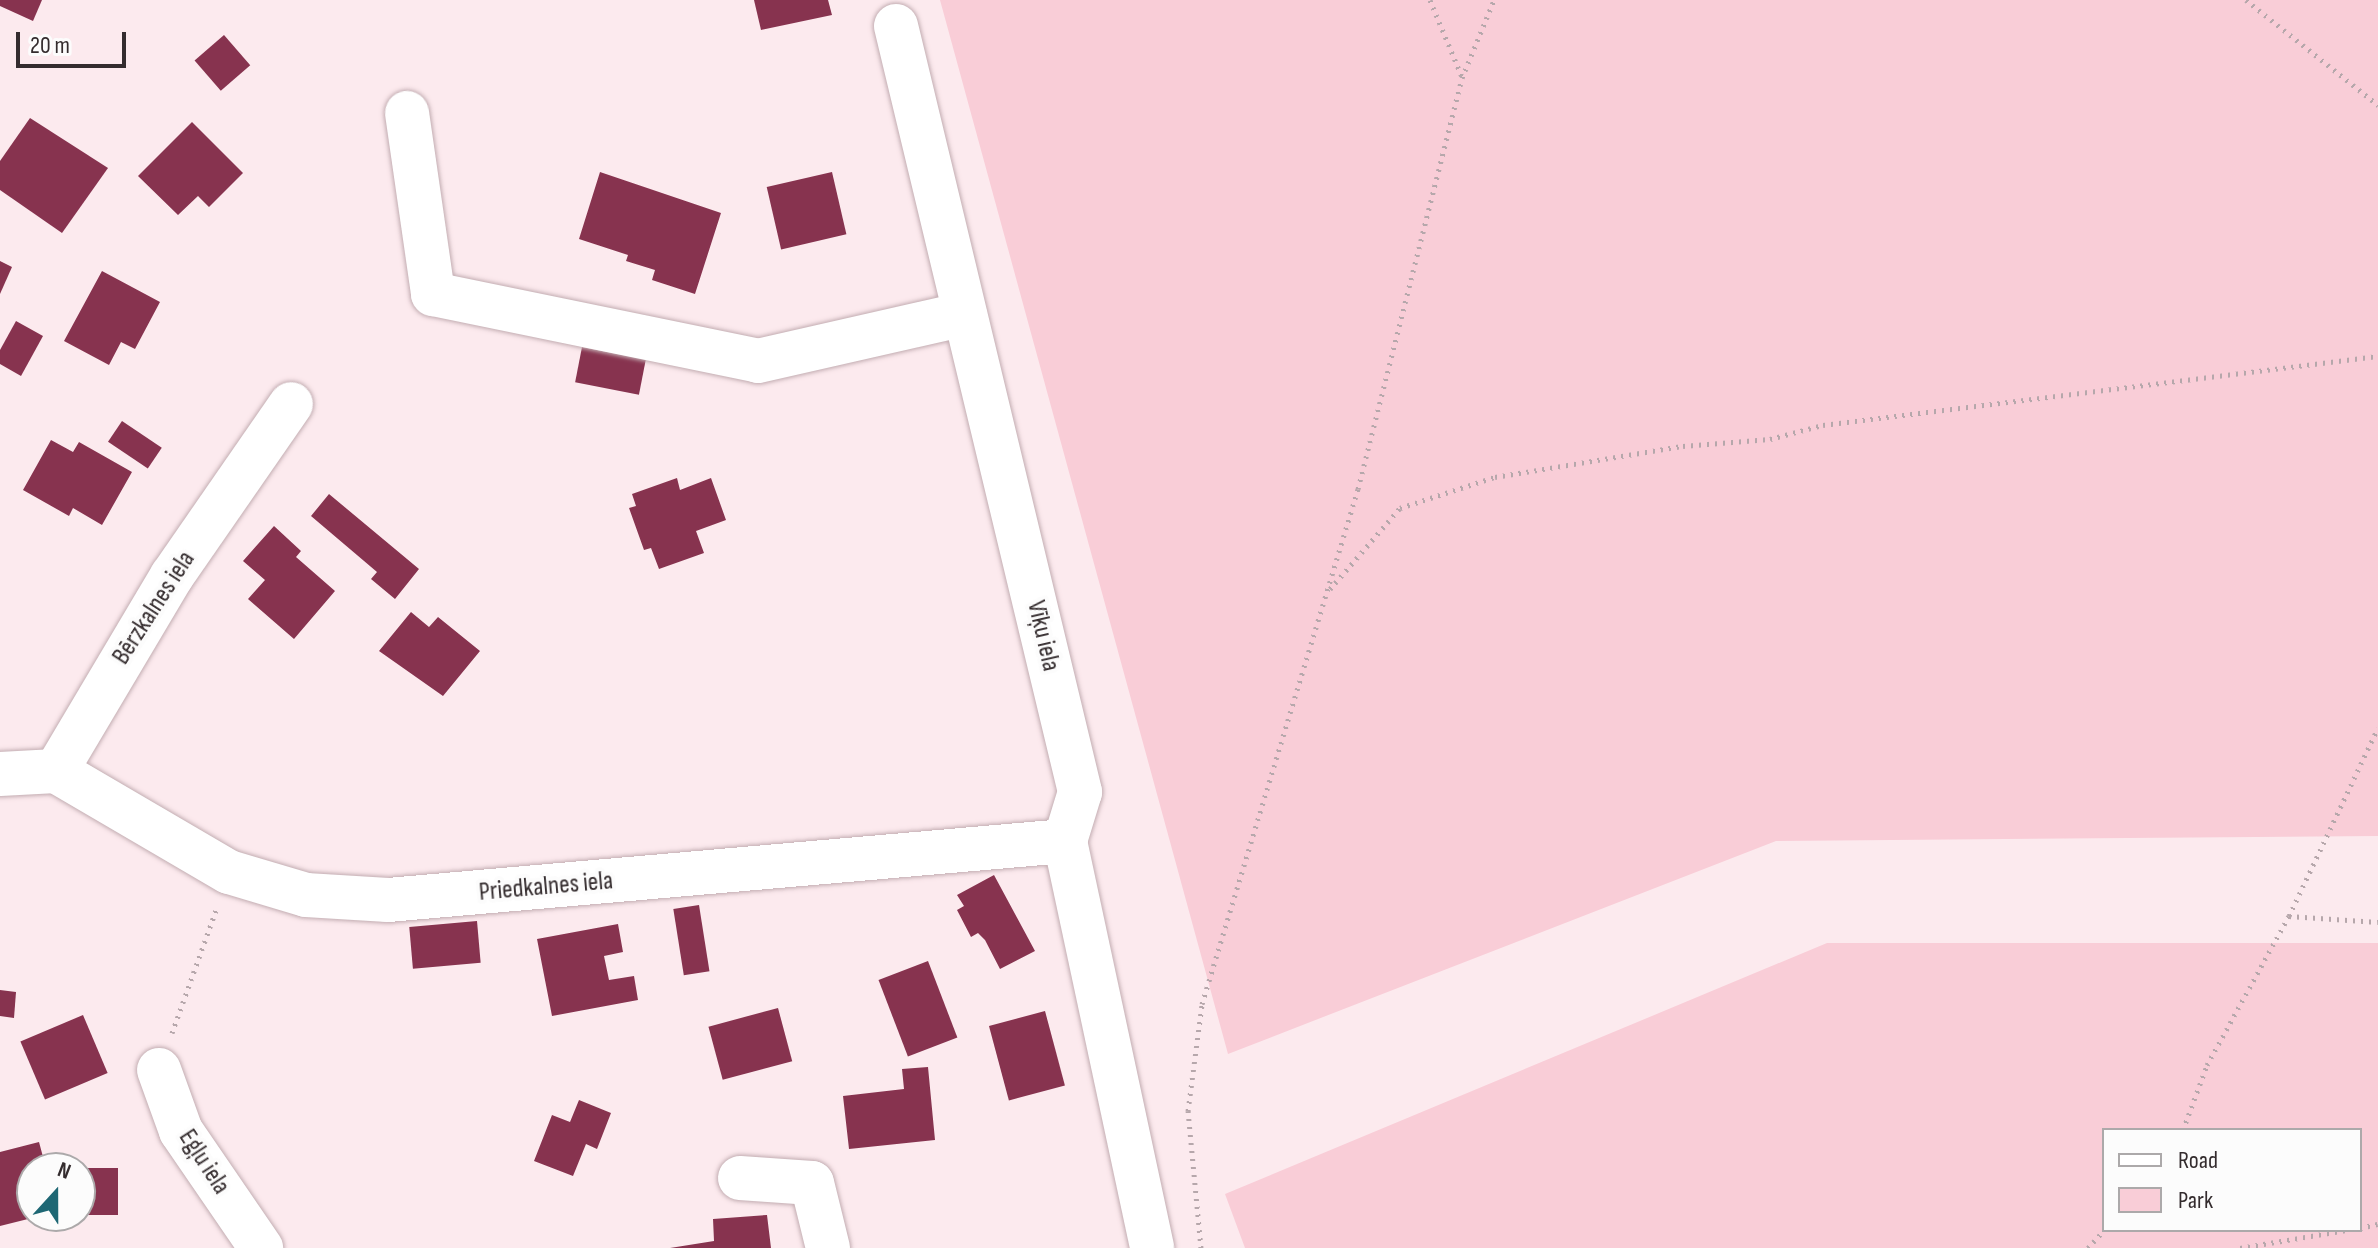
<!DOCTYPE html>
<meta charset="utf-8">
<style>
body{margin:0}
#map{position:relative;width:2378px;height:1248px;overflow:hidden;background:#fceaee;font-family:"Sofia Sans Condensed",sans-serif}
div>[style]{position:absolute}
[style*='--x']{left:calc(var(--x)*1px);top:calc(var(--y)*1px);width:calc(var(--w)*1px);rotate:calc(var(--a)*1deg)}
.green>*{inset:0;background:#f9cdd7}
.building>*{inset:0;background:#87334f;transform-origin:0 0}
.path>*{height:5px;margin-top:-2.5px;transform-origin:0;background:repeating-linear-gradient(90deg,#b6a7ab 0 2px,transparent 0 8px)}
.roads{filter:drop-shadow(0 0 2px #c3adb2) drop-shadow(0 0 2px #c3adb2)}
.minor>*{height:44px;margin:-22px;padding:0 22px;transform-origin:22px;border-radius:22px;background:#fff}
span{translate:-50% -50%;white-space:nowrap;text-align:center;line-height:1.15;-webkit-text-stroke:8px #fcfcfc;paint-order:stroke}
.street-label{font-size:26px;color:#342c2e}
.legend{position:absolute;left:2102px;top:1128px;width:260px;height:104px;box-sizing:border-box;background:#fcfcfc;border:2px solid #aca9aa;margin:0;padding:10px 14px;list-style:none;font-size:24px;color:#342c2e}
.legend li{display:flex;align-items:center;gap:16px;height:40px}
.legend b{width:40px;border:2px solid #aca9aa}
.north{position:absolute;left:16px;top:1152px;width:80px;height:80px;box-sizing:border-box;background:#fcfcfc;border:2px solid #aca9aa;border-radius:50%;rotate:21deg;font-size:22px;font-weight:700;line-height:32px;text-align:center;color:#342c2e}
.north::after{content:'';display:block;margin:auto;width:28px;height:36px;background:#1e6774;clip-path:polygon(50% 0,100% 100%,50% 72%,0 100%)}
.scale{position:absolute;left:16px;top:32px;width:110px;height:36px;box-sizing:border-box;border:4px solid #342c2e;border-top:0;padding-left:10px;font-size:24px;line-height:28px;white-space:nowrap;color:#342c2e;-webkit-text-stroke:6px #fcfcfc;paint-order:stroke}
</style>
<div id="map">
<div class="green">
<i style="clip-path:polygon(940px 0,2378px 0,2378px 836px,1776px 841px,1228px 1054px)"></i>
<i style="clip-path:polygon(evenodd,1827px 943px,2378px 943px,2378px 1248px,1245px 1248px,1225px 1194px,1827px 943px,2104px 1130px,2360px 1130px,2360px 1230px,2104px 1230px,2104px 1130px)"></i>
</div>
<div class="building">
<i style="clip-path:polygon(0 0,42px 0,33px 21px,0 6px)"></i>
<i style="clip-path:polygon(754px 0,828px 0,832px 15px,761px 30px)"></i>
<i style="left:224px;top:35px;width:40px;height:39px;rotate:49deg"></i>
<i style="clip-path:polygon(30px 118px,108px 168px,62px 233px,0 190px,0 161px)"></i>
<i style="clip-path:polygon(192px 122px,243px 173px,209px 207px,198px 196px,178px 215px,138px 176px)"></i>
<i style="clip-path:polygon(600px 172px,721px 213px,695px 294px,652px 280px,655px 270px,626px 261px,628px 255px,579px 239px)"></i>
<i style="left:832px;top:172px;width:64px;height:67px;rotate:77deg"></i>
<i style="clip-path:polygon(0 261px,12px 267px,0 294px)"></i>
<i style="clip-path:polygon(102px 271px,160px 302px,135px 349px,121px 342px,109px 365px,64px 341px)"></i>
<i style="clip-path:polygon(16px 321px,43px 336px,21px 376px,0 364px,0 350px)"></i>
<i style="left:582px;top:347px;width:65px;height:36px;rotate:11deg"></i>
<i style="left:122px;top:421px;width:48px;height:25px;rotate:34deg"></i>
<i style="clip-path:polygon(51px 440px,73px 452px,79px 442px,132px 472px,102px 525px,73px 508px,69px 516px,23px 490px)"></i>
<i style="clip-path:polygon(677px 478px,680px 490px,711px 478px,726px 520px,696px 531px,704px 553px,659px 569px,651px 548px,644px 550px,629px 508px,636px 506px,632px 494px)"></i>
<i style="clip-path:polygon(329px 494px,419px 569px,395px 599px,371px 579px,377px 572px,311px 516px)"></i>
<i style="clip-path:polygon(274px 526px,301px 551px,296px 557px,335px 591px,294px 639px,248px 599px,265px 580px,243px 561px)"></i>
<i style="clip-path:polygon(411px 612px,429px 627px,438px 617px,480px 651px,443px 696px,379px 651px)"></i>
<i style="clip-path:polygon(994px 875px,1035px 951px,1000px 969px,985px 940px,978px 933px,971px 937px,957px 910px,964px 906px,957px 895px)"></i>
<i style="left:699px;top:905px;width:67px;height:26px;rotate:81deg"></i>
<i style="left:477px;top:921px;width:42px;height:68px;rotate:85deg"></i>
<i style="clip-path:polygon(618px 924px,623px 952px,604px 956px,609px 980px,634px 976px,638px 1000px,552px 1016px,537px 939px)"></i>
<i style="left:928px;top:961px;width:82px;height:53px;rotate:69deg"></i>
<i style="clip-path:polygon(0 990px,16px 992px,14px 1018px,0 1016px)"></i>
<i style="left:778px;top:1008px;width:55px;height:72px;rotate:75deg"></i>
<i style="left:1045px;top:1011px;width:77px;height:58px;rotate:75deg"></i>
<i style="left:83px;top:1015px;width:63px;height:68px;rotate:67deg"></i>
<i style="clip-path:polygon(928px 1067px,935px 1140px,849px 1149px,843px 1096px,904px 1089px,902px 1069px)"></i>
<i style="clip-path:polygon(579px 1100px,611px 1113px,597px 1149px,586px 1144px,573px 1176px,534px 1161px,552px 1115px,570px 1122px)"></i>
<i style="clip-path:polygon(39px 1142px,46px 1168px,32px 1168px,32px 1218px,0 1226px,0 1152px)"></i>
<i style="left:83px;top:1168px;width:35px;height:47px"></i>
<i style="clip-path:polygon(767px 1215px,771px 1248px,670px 1248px,714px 1241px,713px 1219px)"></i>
</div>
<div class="path">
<i style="--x:1430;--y:0;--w:83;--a:67.4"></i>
<i style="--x:2246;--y:0;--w:169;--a:38.5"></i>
<i style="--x:1330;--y:589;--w:107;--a:-49.2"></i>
<i style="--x:1400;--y:508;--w:100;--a:-18.1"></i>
<i style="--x:1495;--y:477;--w:191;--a:-9.4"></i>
<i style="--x:1683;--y:446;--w:87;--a:-4.6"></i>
<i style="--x:1770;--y:439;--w:55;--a:-14.8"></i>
<i style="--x:1823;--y:425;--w:559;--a:-7.09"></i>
<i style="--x:2289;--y:916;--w:89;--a:3.9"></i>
<i style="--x:172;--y:1033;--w:134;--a:-70.3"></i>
<i style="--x:2183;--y:1130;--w:69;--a:-69.7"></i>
<i style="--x:2207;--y:1065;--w:170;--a:-61.2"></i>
<i style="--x:2289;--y:916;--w:208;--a:-64.7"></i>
<i style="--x:2360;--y:1228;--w:18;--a:-13"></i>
<i style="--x:1201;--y:1248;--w:138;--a:-95.4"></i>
<i style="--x:1188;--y:1111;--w:108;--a:-82.5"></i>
<i style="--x:1202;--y:1004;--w:538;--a:-73.15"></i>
<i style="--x:1358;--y:489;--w:424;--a:-75.8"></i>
<i style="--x:1462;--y:78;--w:84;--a:-67.7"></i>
<i style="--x:2088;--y:1248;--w:24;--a:-48"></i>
<i style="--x:2240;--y:1248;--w:108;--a:-9.6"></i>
</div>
<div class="roads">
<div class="minor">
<i style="--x:896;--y:26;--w:788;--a:76.49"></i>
<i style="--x:1080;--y:792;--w:51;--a:107"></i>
<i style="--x:1065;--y:841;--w:416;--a:77.9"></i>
<i style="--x:407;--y:113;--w:183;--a:81.8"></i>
<i style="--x:433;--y:294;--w:332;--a:11.6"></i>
<i style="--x:758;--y:361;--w:212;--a:-12.8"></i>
<i style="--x:56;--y:771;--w:200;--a:30.3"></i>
<i style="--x:229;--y:872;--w:80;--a:16.6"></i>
<i style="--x:306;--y:895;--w:82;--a:3.5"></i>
<i style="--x:388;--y:900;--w:680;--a:-4.98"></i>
<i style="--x:0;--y:774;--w:56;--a:-3.1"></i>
<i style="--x:56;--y:771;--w:227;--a:-59.3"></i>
<i style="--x:172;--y:576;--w:209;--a:-55.3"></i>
<i style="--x:159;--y:1070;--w:65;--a:70.2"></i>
<i style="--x:181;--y:1131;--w:142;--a:55.6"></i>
<i style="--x:740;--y:1178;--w:72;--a:4"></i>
<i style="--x:812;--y:1183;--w:67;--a:76.2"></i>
</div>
</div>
<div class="street-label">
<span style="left:154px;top:608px;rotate:-57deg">Bērzkalnes iela</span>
<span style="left:1043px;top:636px;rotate:77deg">Vīķu iela</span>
<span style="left:546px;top:887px;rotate:-5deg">Priedkalnes iela</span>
<span style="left:204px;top:1162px;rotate:57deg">Egļu iela</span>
</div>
<ul class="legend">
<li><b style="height:10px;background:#fff"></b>Road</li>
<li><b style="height:22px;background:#f9cdd7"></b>Park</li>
</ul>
<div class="north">N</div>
<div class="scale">20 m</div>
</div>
